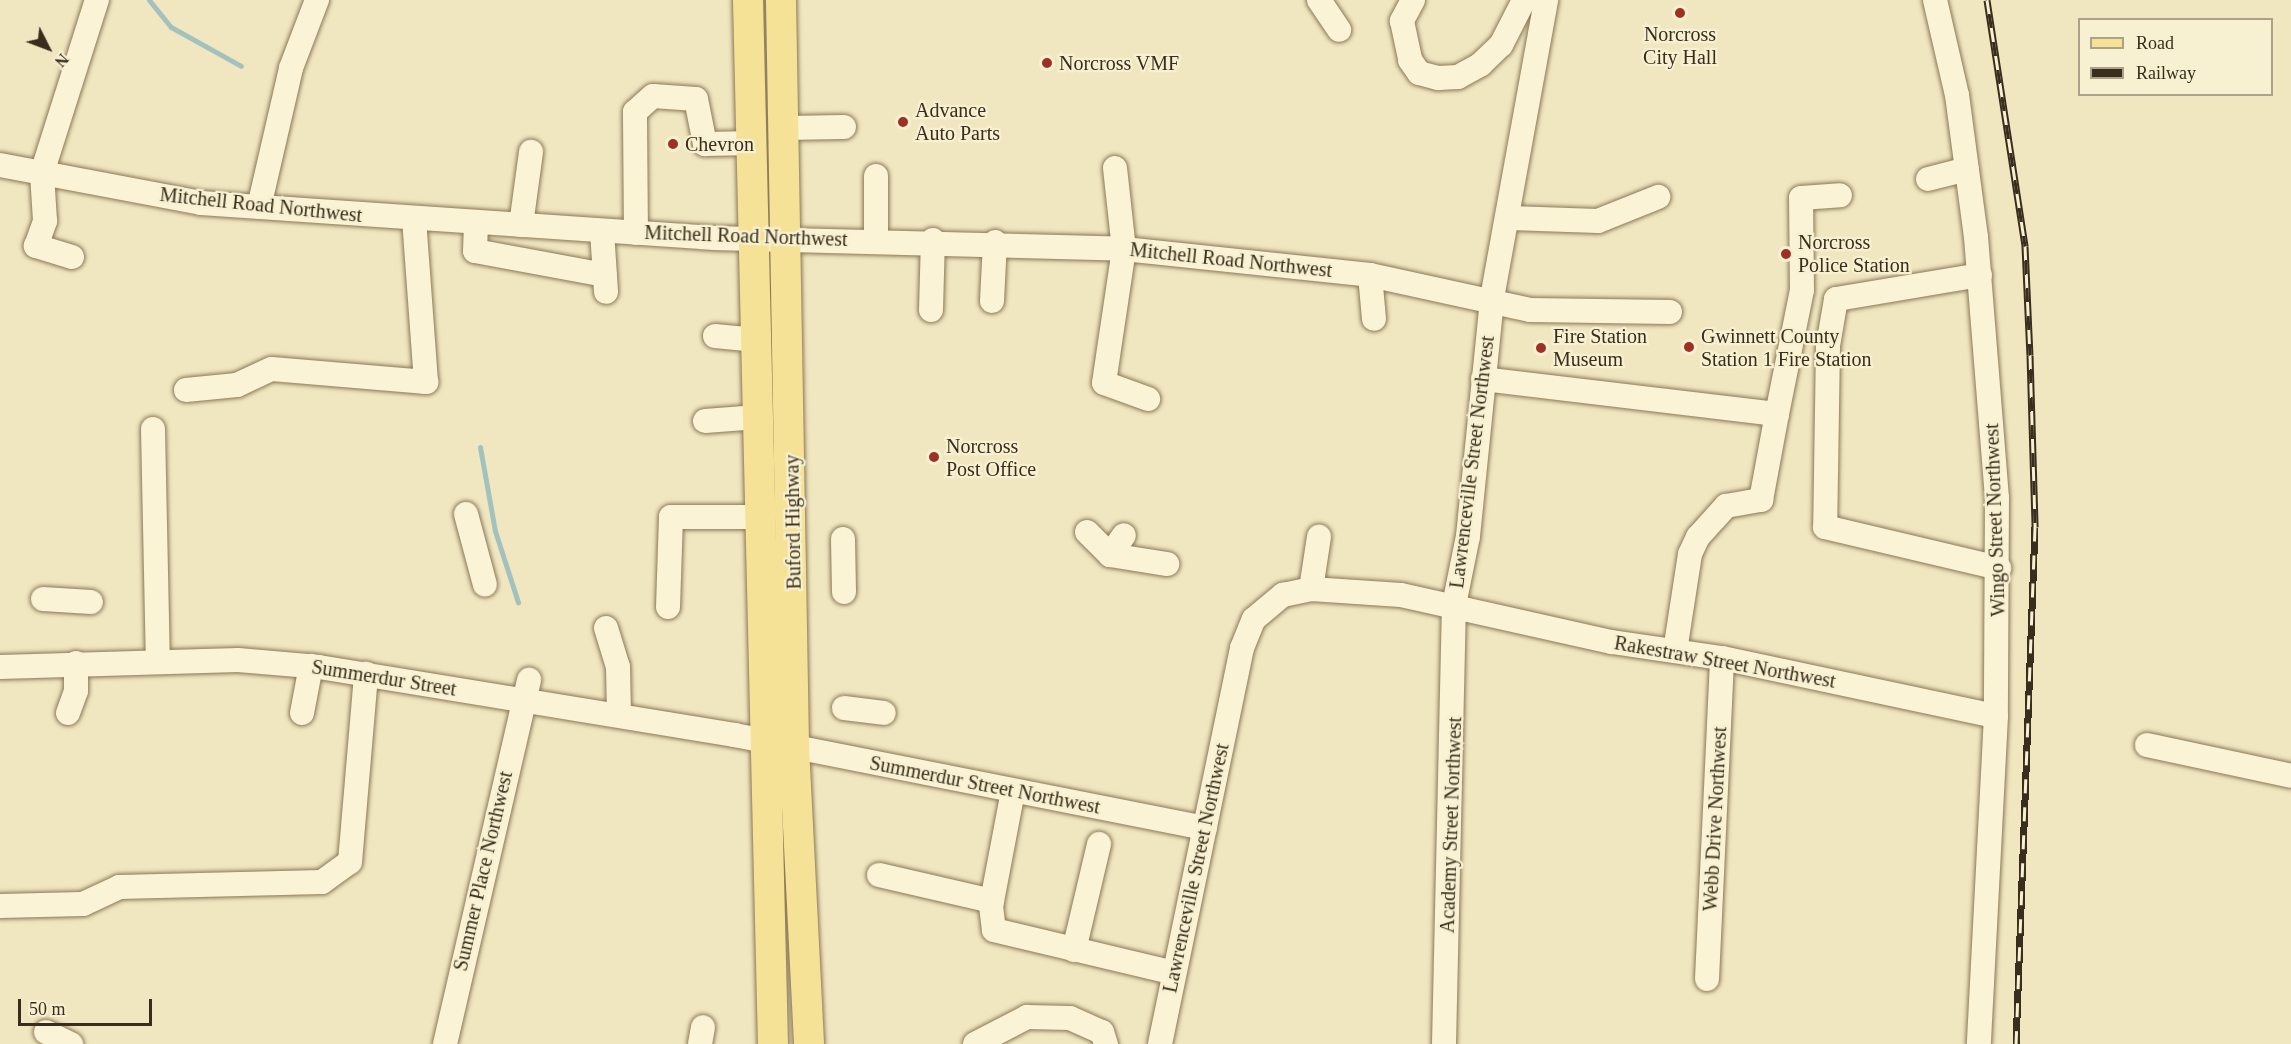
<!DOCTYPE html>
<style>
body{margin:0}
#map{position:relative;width:2291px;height:1044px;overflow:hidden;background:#f0e7c1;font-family:"Times New Roman",serif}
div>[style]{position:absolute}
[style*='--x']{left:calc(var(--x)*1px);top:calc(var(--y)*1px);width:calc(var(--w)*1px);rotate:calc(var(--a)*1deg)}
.stream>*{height:5px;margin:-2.5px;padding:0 2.5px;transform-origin:2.5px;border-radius:2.5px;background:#a4c2bd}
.roads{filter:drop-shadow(0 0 2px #8b7857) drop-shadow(0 0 2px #8b7857)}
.minor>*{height:24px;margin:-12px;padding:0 12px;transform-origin:12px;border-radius:12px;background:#faf3d5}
.major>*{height:30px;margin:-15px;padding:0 15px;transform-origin:15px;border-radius:15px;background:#f6e296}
.rail>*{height:7px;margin-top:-3.5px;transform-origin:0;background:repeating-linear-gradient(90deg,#f7f0d1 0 14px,#392e1d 0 28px);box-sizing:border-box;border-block:2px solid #392e1d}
.dots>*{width:16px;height:16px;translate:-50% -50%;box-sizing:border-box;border:3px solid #f7f0d1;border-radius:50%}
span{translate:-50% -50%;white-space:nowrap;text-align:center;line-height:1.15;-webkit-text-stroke:4.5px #f7f0d1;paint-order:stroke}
.poi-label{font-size:20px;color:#392e1d}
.left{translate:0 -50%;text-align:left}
.street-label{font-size:20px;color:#392e1d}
.legend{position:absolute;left:2078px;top:18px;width:195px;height:78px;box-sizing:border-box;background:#f7f0d1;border:2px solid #aba289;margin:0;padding:8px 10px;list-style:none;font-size:18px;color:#392e1d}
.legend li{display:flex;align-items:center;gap:12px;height:30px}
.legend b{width:30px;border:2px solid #aba289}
.north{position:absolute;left:18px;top:18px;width:60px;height:60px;-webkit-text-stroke:4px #f7f0d1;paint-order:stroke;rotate:132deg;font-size:16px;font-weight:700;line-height:24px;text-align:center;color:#392e1d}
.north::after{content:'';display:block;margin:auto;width:21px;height:27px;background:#392e1d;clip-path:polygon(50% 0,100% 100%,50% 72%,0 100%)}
.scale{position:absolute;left:18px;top:999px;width:134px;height:27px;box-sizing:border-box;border:3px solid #392e1d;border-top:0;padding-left:8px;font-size:18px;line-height:21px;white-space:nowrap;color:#392e1d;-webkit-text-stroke:4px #f7f0d1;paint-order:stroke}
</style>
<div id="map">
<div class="stream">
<i style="--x:149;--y:0;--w:35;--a:51"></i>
<i style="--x:171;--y:27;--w:80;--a:29.1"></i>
<i style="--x:480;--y:447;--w:85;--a:79.9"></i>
<i style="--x:495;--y:531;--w:75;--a:72.1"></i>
</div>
<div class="roads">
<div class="minor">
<i style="--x:1319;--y:0;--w:36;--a:56"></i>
<i style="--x:1413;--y:0;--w:24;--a:118"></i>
<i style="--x:1402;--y:21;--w:40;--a:78"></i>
<i style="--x:1410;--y:60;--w:16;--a:55"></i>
<i style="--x:1419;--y:73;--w:20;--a:15"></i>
<i style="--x:1438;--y:78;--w:20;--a:-3"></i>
<i style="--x:1458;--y:77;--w:26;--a:-29"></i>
<i style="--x:1481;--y:64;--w:28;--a:-44"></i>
<i style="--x:1501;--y:45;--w:51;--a:-62.9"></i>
<i style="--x:1935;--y:0;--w:98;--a:77"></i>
<i style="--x:1957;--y:95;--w:143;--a:82.4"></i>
<i style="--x:1976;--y:237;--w:262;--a:85.4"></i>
<i style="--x:1997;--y:498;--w:218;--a:90.3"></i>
<i style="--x:1996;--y:716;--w:328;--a:93"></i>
<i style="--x:785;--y:128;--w:59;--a:-1"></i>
<i style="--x:0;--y:165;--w:205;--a:10.7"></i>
<i style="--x:201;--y:203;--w:515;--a:3.9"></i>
<i style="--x:715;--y:238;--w:409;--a:1.5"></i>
<i style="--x:1124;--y:249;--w:247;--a:6"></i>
<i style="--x:1370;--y:275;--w:164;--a:12.3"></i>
<i style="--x:1530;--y:310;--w:140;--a:0.8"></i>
<i style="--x:1115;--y:168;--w:81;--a:83.7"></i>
<i style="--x:1124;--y:249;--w:135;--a:98.5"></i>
<i style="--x:1104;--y:383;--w:47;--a:20"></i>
<i style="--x:1928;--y:179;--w:40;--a:-14.4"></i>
<i style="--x:259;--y:207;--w:143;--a:-77"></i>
<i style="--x:291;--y:68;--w:73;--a:-69.1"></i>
<i style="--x:1510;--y:218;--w:88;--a:2"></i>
<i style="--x:1598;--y:221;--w:65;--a:-21.8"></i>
<i style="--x:476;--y:223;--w:28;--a:92"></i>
<i style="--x:475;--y:251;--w:132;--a:10.5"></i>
<i style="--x:521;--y:225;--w:74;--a:-82.2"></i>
<i style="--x:602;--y:231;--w:61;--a:86.2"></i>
<i style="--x:636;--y:233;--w:121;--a:-90.5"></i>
<i style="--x:635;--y:112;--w:24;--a:-42"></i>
<i style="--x:653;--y:96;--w:43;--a:4"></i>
<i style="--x:696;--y:99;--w:46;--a:78.7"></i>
<i style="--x:705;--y:144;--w:48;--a:-1.2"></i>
<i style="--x:876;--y:240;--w:64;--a:-90"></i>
<i style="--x:72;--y:257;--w:38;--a:-163"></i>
<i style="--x:36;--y:246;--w:27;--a:-70"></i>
<i style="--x:45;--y:221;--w:48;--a:-93.6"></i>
<i style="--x:42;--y:173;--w:182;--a:-72.4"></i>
<i style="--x:1370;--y:275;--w:44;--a:84.8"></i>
<i style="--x:1980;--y:275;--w:146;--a:170.5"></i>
<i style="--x:1836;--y:299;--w:48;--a:99.7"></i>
<i style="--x:1828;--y:346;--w:181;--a:90.9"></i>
<i style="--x:1825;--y:527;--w:179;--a:13.3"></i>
<i style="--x:992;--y:301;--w:59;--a:-87.1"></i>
<i style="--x:931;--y:310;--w:70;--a:-88.4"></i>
<i style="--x:715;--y:336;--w:42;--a:5.4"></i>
<i style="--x:1483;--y:379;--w:296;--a:6.8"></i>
<i style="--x:1777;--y:414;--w:126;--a:-78.6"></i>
<i style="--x:1802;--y:290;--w:92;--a:-90.6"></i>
<i style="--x:1801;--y:198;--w:39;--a:-4"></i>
<i style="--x:186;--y:390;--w:51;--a:-5.6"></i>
<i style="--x:237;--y:385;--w:38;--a:-25"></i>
<i style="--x:272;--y:369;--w:155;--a:4.8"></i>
<i style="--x:426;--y:382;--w:163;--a:-94.2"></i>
<i style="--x:705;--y:421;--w:53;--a:-4.3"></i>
<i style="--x:153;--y:429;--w:232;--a:88.8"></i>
<i style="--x:466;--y:514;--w:73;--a:75"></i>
<i style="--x:1087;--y:532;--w:33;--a:45"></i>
<i style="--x:1110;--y:555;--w:58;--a:9"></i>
<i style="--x:843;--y:539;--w:53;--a:88.9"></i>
<i style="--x:1110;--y:555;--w:24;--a:-55"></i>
<i style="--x:1311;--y:589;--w:53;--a:-81.3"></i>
<i style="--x:43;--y:599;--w:48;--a:3.6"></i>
<i style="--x:668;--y:607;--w:90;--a:-88.1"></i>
<i style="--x:671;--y:517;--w:90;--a:0"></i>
<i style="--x:606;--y:628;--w:41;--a:72.9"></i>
<i style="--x:618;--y:667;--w:48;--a:88.8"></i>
<i style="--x:1675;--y:651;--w:98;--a:-81.2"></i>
<i style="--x:1690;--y:554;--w:19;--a:-65"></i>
<i style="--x:1698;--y:537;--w:42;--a:-47.9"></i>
<i style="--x:1726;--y:506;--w:36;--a:-10"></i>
<i style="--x:1761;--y:500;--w:87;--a:-79.5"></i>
<i style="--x:0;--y:667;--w:238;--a:-1.7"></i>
<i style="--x:238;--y:660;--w:81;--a:4.9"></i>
<i style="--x:319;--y:667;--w:422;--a:9.3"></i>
<i style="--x:735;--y:735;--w:479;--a:11.2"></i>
<i style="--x:844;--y:708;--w:40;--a:7.1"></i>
<i style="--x:68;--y:713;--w:23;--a:-70"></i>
<i style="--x:76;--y:691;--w:28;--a:-90"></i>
<i style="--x:302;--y:713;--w:48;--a:-79.2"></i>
<i style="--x:2147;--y:745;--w:147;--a:12.1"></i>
<i style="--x:1013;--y:791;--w:117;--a:100.8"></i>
<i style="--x:991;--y:906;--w:24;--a:83"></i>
<i style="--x:994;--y:930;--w:185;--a:13.4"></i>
<i style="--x:879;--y:875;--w:116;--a:13"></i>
<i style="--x:0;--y:906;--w:83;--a:-1.4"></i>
<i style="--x:83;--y:904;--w:40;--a:-25"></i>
<i style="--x:119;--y:887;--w:203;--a:-1.4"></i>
<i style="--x:322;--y:882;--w:34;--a:-36"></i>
<i style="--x:350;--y:862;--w:189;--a:-85.1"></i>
<i style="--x:1074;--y:950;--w:109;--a:-76.7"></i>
<i style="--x:1707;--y:979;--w:321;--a:-87.3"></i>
<i style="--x:46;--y:1032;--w:28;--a:26"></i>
<i style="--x:445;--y:1044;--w:374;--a:-77"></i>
<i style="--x:700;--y:1044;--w:17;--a:-80"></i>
<i style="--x:975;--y:1044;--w:59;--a:-27.4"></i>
<i style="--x:1027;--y:1017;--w:43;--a:1.3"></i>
<i style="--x:1070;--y:1018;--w:35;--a:24"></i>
<i style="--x:1102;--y:1032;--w:13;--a:72"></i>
<i style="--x:1160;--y:1044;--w:404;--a:-78.3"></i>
<i style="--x:1242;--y:648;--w:31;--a:-68"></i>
<i style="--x:1254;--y:619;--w:38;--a:-40"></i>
<i style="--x:1283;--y:595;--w:29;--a:-12"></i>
<i style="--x:1311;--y:589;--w:90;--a:3.8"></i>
<i style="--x:1401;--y:595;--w:216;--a:12.6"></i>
<i style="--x:1612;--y:642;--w:111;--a:8.3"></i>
<i style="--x:1722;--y:658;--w:280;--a:12"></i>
<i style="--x:1444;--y:1044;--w:439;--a:-88.7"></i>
<i style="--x:1454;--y:605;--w:70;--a:-78.5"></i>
<i style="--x:1468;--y:536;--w:239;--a:-84.2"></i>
<i style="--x:1492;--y:298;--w:303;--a:-79.7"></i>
</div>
<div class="major">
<i style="--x:748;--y:0;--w:1044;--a:88.63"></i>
<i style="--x:781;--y:0;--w:747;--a:89"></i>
<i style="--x:794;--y:747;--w:297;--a:87.1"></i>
</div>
</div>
<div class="rail">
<i style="--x:1987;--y:0;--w:249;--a:81.2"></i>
<i style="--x:2025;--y:246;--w:109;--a:87.4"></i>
<i style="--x:2030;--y:355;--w:172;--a:88.3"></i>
<i style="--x:2035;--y:527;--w:517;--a:92.1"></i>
</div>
<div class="dots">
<i style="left:1680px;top:13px;background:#9d3124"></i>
<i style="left:1047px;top:63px;background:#9d3124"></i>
<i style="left:903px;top:122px;background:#9d3124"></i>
<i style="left:673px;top:144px;background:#9d3124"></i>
<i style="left:1786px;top:254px;background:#9d3124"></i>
<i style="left:1689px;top:347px;background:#9d3124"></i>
<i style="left:1541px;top:348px;background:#9d3124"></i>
<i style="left:934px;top:457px;background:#9d3124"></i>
</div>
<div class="poi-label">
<span style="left:1680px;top:46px">Norcross<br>City Hall</span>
<span class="left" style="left:1059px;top:63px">Norcross VMF</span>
<span class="left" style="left:915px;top:122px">Advance<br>Auto Parts</span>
<span class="left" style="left:685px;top:144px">Chevron</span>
<span class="left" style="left:1798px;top:254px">Norcross<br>Police Station</span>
<span class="left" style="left:1553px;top:348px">Fire Station<br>Museum</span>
<span class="left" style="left:1701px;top:348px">Gwinnett County<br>Station 1 Fire Station</span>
<span class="left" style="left:946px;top:458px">Norcross<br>Post Office</span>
</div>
<div class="street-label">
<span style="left:261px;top:205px;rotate:6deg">Mitchell Road Northwest</span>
<span style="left:746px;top:236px;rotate:2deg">Mitchell Road Northwest</span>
<span style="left:1231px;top:260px;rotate:6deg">Mitchell Road Northwest</span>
<span style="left:1472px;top:462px;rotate:-83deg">Lawrenceville Street Northwest</span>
<span style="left:1995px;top:520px;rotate:-92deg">Wingo Street Northwest</span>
<span style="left:793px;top:522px;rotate:-91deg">Buford Highway</span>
<span style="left:1725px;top:662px;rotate:10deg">Rakestraw Street Northwest</span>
<span style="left:384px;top:678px;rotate:9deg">Summerdur Street</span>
<span style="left:985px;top:785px;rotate:11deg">Summerdur Street Northwest</span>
<span style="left:1715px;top:819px;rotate:-87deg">Webb Drive Northwest</span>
<span style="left:1451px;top:825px;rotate:-88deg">Academy Street Northwest</span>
<span style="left:1196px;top:868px;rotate:-78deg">Lawrenceville Street Northwest</span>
<span style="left:483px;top:871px;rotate:-77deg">Summer Place Northwest</span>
</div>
<ul class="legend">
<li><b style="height:8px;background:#f6e296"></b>Road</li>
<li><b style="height:8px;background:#392e1d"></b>Railway</li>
</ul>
<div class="north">N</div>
<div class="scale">50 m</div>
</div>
